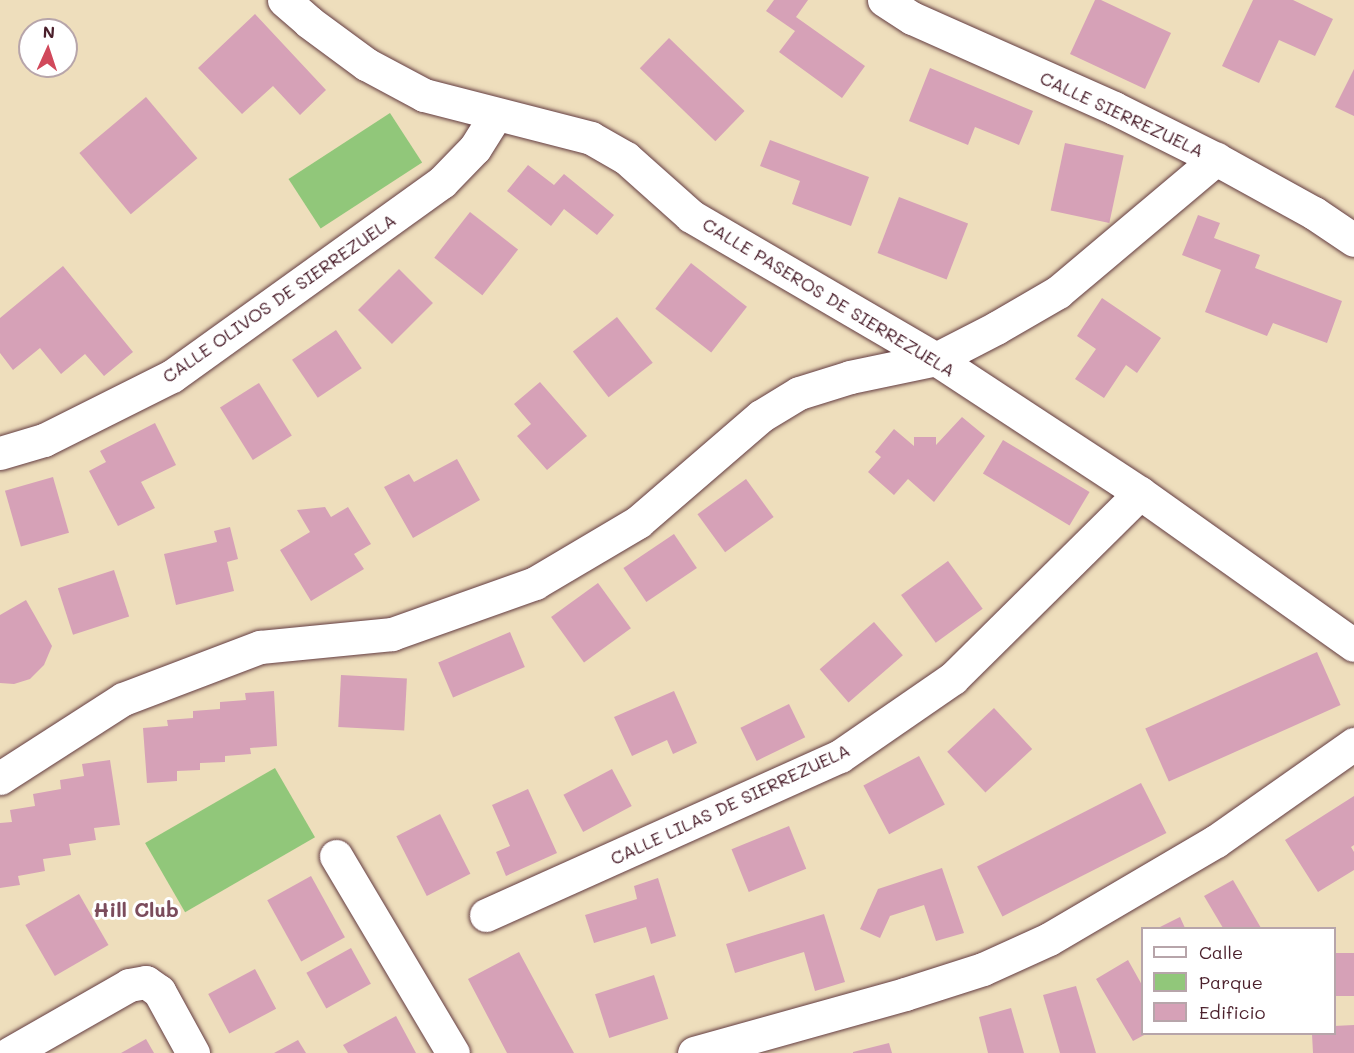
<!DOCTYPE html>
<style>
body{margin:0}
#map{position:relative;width:1354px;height:1053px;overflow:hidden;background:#eedebc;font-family:Mali,sans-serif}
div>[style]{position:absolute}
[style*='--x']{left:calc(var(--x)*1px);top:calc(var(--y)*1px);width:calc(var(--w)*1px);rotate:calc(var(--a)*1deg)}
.green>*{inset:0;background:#91c77a;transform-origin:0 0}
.building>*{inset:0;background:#d6a1b7;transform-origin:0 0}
.roads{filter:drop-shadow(0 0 2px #633c41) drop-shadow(0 0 2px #633c41)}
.minor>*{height:33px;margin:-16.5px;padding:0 16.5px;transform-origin:16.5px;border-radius:16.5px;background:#fff}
span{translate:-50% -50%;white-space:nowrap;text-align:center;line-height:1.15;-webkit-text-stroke:6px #fff;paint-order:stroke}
.street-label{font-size:18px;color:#4a1f2b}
.neighbourhood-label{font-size:20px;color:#7b4c5c;font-weight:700}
.legend{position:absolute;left:1141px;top:927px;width:195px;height:108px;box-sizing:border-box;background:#fff;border:2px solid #b7a5aa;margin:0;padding:8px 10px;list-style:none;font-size:18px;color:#4a1f2b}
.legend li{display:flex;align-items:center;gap:12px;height:30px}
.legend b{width:30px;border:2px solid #b7a5aa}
.north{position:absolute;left:18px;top:18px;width:60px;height:60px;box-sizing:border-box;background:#fff;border:2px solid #b7a5aa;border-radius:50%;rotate:3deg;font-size:16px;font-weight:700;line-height:24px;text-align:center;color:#4a1f2b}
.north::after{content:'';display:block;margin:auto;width:21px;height:27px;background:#d1495b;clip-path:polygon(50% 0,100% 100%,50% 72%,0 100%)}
</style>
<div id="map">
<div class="green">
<i style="left:390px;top:113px;width:59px;height:121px;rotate:57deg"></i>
<i style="left:275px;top:768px;width:80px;height:150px;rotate:60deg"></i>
</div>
<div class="building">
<i style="clip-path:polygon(774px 0,808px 0,796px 17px,865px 66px,842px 98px,779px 52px,795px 31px,766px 11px)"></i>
<i style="clip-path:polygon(1095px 0,1101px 0,1171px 33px,1145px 89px,1070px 54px)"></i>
<i style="clip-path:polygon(1253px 0,1293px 0,1333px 19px,1315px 56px,1279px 40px,1259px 83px,1222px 66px)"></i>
<i style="clip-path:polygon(255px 14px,326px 90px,300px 115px,273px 86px,242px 114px,198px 68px)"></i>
<i style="left:669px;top:38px;width:105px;height:42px;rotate:44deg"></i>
<i style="clip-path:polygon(930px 68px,1033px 111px,1019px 145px,975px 127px,968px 145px,909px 121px)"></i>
<i style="clip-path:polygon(1354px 69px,1354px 116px,1335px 107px)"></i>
<i style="left:146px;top:97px;width:80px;height:87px;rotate:50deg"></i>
<i style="clip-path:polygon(770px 140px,869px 177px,851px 226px,792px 204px,800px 181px,760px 166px)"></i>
<i style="left:1065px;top:143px;width:60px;height:69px;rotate:12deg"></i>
<i style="clip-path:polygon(528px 165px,554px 185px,564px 174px,614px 215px,597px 235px,564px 209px,551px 226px,507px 191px)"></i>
<i style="left:899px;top:197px;width:74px;height:60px;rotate:21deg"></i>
<i style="left:470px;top:212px;width:61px;height:58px;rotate:38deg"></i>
<i style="clip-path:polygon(1198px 215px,1220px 223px,1214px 238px,1260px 255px,1255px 268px,1342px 301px,1327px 343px,1273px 323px,1267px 336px,1205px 312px,1221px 270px,1182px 255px)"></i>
<i style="left:691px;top:263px;width:71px;height:58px;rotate:38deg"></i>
<i style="clip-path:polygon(63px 266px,133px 352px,104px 376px,85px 354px,61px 374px,40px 348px,13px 370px,0 353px,0 318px)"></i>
<i style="left:399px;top:269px;width:48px;height:58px;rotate:45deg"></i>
<i style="clip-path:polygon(1102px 298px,1161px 338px,1137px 373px,1126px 365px,1104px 398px,1075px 379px,1096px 349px,1077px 336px)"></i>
<i style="left:617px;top:317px;width:58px;height:56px;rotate:52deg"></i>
<i style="left:336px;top:330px;width:46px;height:53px;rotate:56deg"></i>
<i style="clip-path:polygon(540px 382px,587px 436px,547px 470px,517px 436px,531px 424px,514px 404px)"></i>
<i style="left:259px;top:383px;width:62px;height:46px;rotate:58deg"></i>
<i style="clip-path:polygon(962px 417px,985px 436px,934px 502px,908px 479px,894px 495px,868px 472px,881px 457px,875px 452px,894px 429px,914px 446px,914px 437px,936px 437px,936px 445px)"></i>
<i style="clip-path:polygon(155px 423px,176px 465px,141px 482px,155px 508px,118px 526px,89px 471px,106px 462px,100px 451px)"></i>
<i style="left:1003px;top:440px;width:101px;height:39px;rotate:31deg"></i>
<i style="clip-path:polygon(457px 459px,480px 500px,413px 538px,384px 487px,409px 474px,414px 482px)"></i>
<i style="left:53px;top:477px;width:58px;height:50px;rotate:74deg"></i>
<i style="left:746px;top:479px;width:47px;height:60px;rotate:54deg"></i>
<i style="clip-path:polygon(325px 507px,331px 517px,348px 507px,371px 544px,354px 554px,364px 569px,311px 601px,280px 550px,310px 532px,297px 510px)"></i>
<i style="clip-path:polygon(230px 527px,238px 559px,227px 562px,234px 591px,176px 605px,164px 554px,217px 542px,214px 531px)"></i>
<i style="left:674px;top:534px;width:41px;height:61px;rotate:56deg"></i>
<i style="left:948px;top:561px;width:59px;height:58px;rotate:54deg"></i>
<i style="left:114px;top:570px;width:49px;height:59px;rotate:72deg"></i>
<i style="left:598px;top:583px;width:56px;height:58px;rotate:54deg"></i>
<i style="clip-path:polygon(26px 600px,52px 646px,44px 665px,30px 679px,14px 684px,0 683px,0 615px)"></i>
<i style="left:874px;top:622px;width:44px;height:72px;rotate:49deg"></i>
<i style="left:510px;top:632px;width:38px;height:78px;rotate:67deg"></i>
<i style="left:1317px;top:652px;width:58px;height:188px;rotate:66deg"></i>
<i style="left:341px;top:675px;width:66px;height:52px;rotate:3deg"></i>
<i style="clip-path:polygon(274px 691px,277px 746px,250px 748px,251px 754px,225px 756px,225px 762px,200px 763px,200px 770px,177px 771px,177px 781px,147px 783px,143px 728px,168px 726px,167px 720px,193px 718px,193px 711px,220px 709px,220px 702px,246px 700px,245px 693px)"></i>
<i style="clip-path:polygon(674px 691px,697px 743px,673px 754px,667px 740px,632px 756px,614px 717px)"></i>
<i style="left:789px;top:704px;width:37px;height:54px;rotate:64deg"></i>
<i style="left:994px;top:708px;width:56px;height:64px;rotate:47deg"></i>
<i style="left:919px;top:756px;width:55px;height:63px;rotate:62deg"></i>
<i style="clip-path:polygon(110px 760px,120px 825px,94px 828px,96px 840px,69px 844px,71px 855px,43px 859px,45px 871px,18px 876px,20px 885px,0 888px,0 823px,12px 822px,10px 810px,35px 806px,33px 794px,61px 789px,60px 780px,84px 776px,82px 764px)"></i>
<i style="left:612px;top:769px;width:42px;height:55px;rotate:62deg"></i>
<i style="left:1141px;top:783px;width:56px;height:184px;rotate:63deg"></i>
<i style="clip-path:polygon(528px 789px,557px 853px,506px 876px,496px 852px,510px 846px,492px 805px)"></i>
<i style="clip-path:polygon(1354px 796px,1354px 845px,1351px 847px,1354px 852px,1354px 870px,1318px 892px,1285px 840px)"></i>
<i style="left:440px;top:814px;width:67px;height:49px;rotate:63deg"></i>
<i style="left:789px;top:826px;width:46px;height:62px;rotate:68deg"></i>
<i style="clip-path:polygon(942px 868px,964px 933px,936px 941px,924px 905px,890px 916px,880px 938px,860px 929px,878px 889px)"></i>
<i style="left:311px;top:876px;width:70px;height:50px;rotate:61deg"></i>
<i style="clip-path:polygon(658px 878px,676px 936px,651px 944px,646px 927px,594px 943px,585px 915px,637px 899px,634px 886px)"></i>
<i style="clip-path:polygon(1233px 880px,1261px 928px,1223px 928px,1204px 896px)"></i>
<i style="left:79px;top:894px;width:59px;height:62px;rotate:60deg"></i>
<i style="clip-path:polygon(824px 914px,845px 982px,815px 991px,804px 952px,735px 973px,726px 944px)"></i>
<i style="clip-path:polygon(1180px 917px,1185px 928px,1158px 928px)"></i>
<i style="left:351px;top:948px;width:41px;height:51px;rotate:61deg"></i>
<i style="clip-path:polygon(519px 952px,546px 1002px,574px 1053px,507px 1053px,468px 979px)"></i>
<i style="left:1334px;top:953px;width:20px;height:43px"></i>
<i style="clip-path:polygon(1128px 960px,1142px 985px,1142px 1034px,1146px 1034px,1133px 1041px,1096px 979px)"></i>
<i style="left:255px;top:969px;width:45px;height:53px;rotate:62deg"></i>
<i style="left:654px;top:975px;width:46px;height:62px;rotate:72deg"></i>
<i style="clip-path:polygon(1076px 986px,1096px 1053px,1060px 1053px,1043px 995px)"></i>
<i style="clip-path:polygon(1011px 1008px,1024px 1053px,988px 1053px,979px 1017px)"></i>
<i style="clip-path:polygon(396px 1016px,416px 1053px,348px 1053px,343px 1045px)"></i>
<i style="clip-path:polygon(1354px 1025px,1354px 1053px,1313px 1053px,1312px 1034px,1334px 1034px,1334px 1026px)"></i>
<i style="clip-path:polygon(146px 1039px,154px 1053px,121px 1053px)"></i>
<i style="clip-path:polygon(298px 1040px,306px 1053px,274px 1053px)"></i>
<i style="clip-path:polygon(889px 1043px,892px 1053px,853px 1053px,853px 1052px)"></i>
</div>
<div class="roads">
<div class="minor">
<i style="--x:284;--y:0;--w:33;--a:41"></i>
<i style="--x:309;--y:22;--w:71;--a:36.4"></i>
<i style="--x:366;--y:64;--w:66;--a:28.1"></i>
<i style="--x:424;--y:95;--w:172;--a:14.4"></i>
<i style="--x:591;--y:138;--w:40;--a:29.7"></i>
<i style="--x:626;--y:158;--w:87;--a:41.7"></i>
<i style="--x:691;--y:216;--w:284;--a:30.3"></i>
<i style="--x:936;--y:359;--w:244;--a:33.3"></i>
<i style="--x:1140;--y:493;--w:262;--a:35.4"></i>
<i style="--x:884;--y:0;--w:33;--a:33"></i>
<i style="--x:912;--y:18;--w:221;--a:24"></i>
<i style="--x:1114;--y:108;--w:114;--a:26.6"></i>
<i style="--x:1216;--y:159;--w:112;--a:28.9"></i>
<i style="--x:1314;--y:213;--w:48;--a:34"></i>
<i style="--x:0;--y:453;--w:46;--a:-16.5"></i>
<i style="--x:44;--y:440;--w:143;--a:-26.6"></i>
<i style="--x:172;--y:376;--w:332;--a:-35.7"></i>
<i style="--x:442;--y:182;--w:47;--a:-45.9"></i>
<i style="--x:475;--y:148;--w:39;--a:-58"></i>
<i style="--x:0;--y:778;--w:146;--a:-32.7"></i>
<i style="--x:123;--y:699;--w:147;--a:-20.8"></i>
<i style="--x:260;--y:647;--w:133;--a:-5.6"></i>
<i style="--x:392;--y:634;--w:152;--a:-19.6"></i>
<i style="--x:535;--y:583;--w:120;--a:-30.6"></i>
<i style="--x:638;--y:522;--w:162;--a:-40.8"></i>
<i style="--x:761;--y:416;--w:44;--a:-31.2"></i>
<i style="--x:799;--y:393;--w:53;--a:-17.4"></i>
<i style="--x:850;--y:377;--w:88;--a:-11.8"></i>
<i style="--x:936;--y:359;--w:68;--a:-27.3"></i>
<i style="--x:996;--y:328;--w:72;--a:-30.1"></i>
<i style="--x:1058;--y:292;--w:207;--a:-40.1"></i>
<i style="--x:336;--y:856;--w:229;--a:59.3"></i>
<i style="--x:486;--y:915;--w:388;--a:-24.2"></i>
<i style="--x:840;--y:756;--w:137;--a:-34.6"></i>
<i style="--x:953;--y:678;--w:263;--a:-44.7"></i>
<i style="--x:10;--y:1053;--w:137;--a:-29.7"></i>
<i style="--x:129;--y:985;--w:17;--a:-10"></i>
<i style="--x:146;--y:982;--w:16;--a:35"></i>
<i style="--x:159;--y:991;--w:71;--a:61.3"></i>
<i style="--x:694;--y:1053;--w:219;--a:-15.6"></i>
<i style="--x:905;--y:994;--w:82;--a:-17.8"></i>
<i style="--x:983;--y:969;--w:72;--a:-24.4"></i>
<i style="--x:1049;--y:939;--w:194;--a:-30.4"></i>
<i style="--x:1216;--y:841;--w:169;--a:-35.1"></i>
</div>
</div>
<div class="street-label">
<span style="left:1122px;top:114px;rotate:25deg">CALLE SIERREZUELA</span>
<span style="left:829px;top:297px;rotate:31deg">CALLE PASEROS DE SIERREZUELA</span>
<span style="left:279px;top:298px;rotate:-35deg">CALLE OLIVOS DE SIERREZUELA</span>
<span style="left:730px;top:804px;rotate:-25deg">CALLE LILAS DE SIERREZUELA</span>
</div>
<div class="neighbourhood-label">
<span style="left:136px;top:909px">Hill Club</span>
</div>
<ul class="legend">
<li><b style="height:8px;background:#fff"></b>Calle</li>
<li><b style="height:16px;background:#91c77a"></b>Parque</li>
<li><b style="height:16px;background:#d6a1b7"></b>Edificio</li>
</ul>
<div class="north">N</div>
</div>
